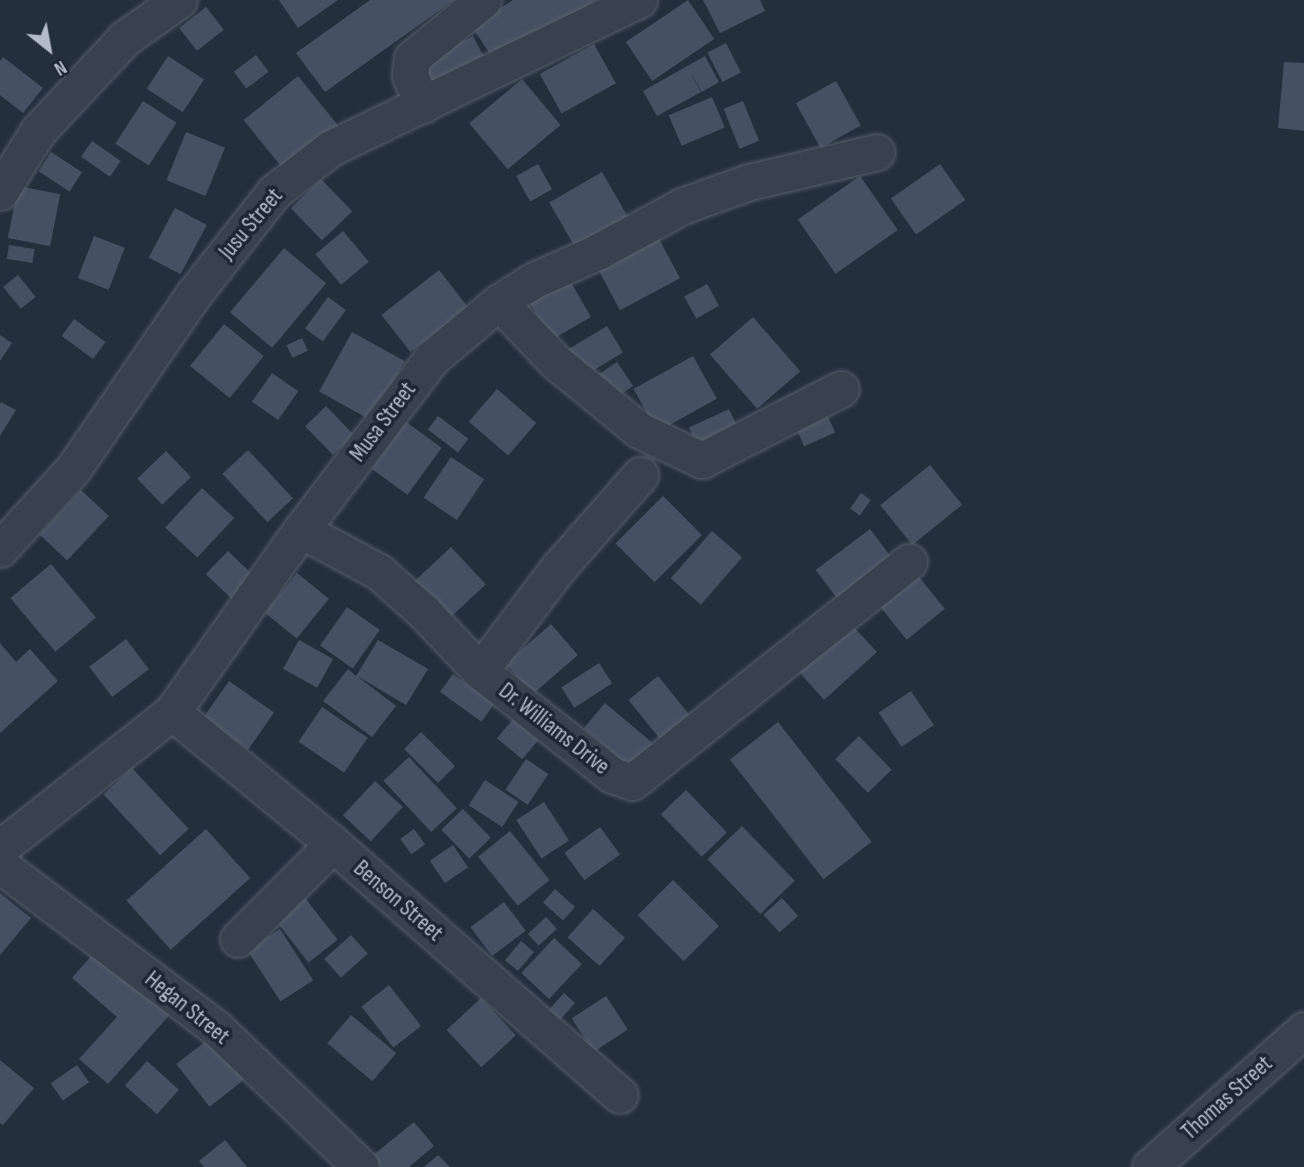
<!DOCTYPE html>
<style>
body{margin:0}
#map{position:relative;width:1304px;height:1167px;overflow:hidden;background:#242f3e;font-family:"Sofia Sans Condensed",sans-serif}
div>[style]{position:absolute}
[style*='--x']{left:calc(var(--x)*1px);top:calc(var(--y)*1px);width:calc(var(--w)*1px);rotate:calc(var(--a)*1deg)}
.building>*{inset:0;background:#455162;transform-origin:0 0}
.roads{filter:drop-shadow(0 0 2px #565f6c) drop-shadow(0 0 2px #565f6c)}
.minor>*{height:35px;margin:-17.5px;padding:0 17.5px;transform-origin:17.5px;border-radius:17.5px;background:#38414e}
span{translate:-50% -50%;white-space:nowrap;text-align:center;line-height:1.15;-webkit-text-stroke:7px #1d2633;paint-order:stroke}
.street-label{font-size:23px;color:#b4bcc9}
.north{position:absolute;left:14px;top:14px;width:70px;height:70px;-webkit-text-stroke:5px #1d2633;paint-order:stroke;rotate:149deg;font-size:19px;font-weight:700;line-height:28px;text-align:center;color:#b4bcc9}
.north::after{content:'';display:block;margin:auto;width:24px;height:32px;background:#b4bcc9;clip-path:polygon(50% 0,100% 100%,50% 72%,0 100%)}
</style>
<div id="map">
<div class="building">
<i style="clip-path:polygon(279px 0,338px 0,298px 28px)"></i>
<i style="clip-path:polygon(370px 0,454px 0,325px 92px,296px 53px)"></i>
<i style="clip-path:polygon(513px 0,596px 0,498px 66px,472px 27px)"></i>
<i style="left:688px;top:0;width:47px;height:75px;rotate:56deg"></i>
<i style="clip-path:polygon(703px 0,760px 0,765px 11px,720px 33px)"></i>
<i style="left:206px;top:7px;width:29px;height:34px;rotate:52deg"></i>
<i style="left:473px;top:36px;width:24px;height:58px;rotate:62deg"></i>
<i style="left:726px;top:43px;width:33px;height:21px;rotate:63deg"></i>
<i style="left:594px;top:44px;width:45px;height:62px;rotate:61deg"></i>
<i style="left:256px;top:55px;width:21px;height:28px;rotate:53deg"></i>
<i style="left:168px;top:56px;width:43px;height:39px;rotate:33deg"></i>
<i style="clip-path:polygon(705px 56px,719px 82px,702px 92px,689px 70px,701px 92px,657px 116px,643px 91px)"></i>
<i style="clip-path:polygon(3px 57px,43px 88px,23px 113px,0 95px,0 61px)"></i>
<i style="clip-path:polygon(1284px 62px,1304px 63px,1304px 131px,1278px 128px)"></i>
<i style="left:298px;top:76px;width:66px;height:70px;rotate:51deg"></i>
<i style="left:522px;top:79px;width:60px;height:69px;rotate:50deg"></i>
<i style="left:836px;top:81px;width:51px;height:46px;rotate:61deg"></i>
<i style="left:712px;top:97px;width:33px;height:47px;rotate:67deg"></i>
<i style="left:143px;top:101px;width:40px;height:51px;rotate:33deg"></i>
<i style="left:743px;top:101px;width:43px;height:21px;rotate:68deg"></i>
<i style="left:186px;top:132px;width:42px;height:52px;rotate:22deg"></i>
<i style="left:92px;top:141px;width:35px;height:19px;rotate:35deg"></i>
<i style="left:51px;top:152px;width:37px;height:23px;rotate:33deg"></i>
<i style="left:538px;top:164px;width:29px;height:25px;rotate:61deg"></i>
<i style="left:940px;top:164px;width:44px;height:60px;rotate:55deg"></i>
<i style="left:602px;top:172px;width:59px;height:61px;rotate:60deg"></i>
<i style="left:860px;top:176px;width:66px;height:76px;rotate:55deg"></i>
<i style="left:321px;top:179px;width:45px;height:42px;rotate:46deg"></i>
<i style="left:18px;top:186px;width:43px;height:53px;rotate:11deg"></i>
<i style="left:175px;top:208px;width:36px;height:56px;rotate:28deg"></i>
<i style="left:343px;top:231px;width:40px;height:36px;rotate:50deg"></i>
<i style="left:657px;top:235px;width:49px;height:68px;rotate:62deg"></i>
<i style="left:94px;top:236px;width:33px;height:45px;rotate:21deg"></i>
<i style="left:9px;top:245px;width:26px;height:14px;rotate:9deg"></i>
<i style="left:284px;top:248px;width:55px;height:84px;rotate:40deg"></i>
<i style="left:439px;top:270px;width:47px;height:73px;rotate:52deg"></i>
<i style="left:18px;top:275px;width:28px;height:19px;rotate:51deg"></i>
<i style="left:569px;top:279px;width:44px;height:46px;rotate:60deg"></i>
<i style="left:707px;top:284px;width:25px;height:26px;rotate:61deg"></i>
<i style="left:328px;top:297px;width:22px;height:39px;rotate:36deg"></i>
<i style="left:753px;top:317px;width:72px;height:57px;rotate:49deg"></i>
<i style="left:74px;top:319px;width:39px;height:21px;rotate:36deg"></i>
<i style="left:224px;top:324px;width:51px;height:54px;rotate:39deg"></i>
<i style="left:607px;top:326px;width:31px;height:46px;rotate:59deg"></i>
<i style="left:352px;top:332px;width:60px;height:68px;rotate:29deg"></i>
<i style="clip-path:polygon(0 335px,12px 343px,0 361px)"></i>
<i style="left:302px;top:338px;width:14px;height:17px;rotate:65deg"></i>
<i style="left:693px;top:356px;width:49px;height:68px;rotate:61deg"></i>
<i style="left:617px;top:362px;width:29px;height:27px;rotate:56deg"></i>
<i style="left:272px;top:373px;width:32px;height:35px;rotate:35deg"></i>
<i style="left:497px;top:389px;width:52px;height:43px;rotate:41deg"></i>
<i style="clip-path:polygon(1px 402px,16px 410px,0 436px,0 404px)"></i>
<i style="left:823px;top:405px;width:30px;height:34px;rotate:66deg"></i>
<i style="left:326px;top:406px;width:40px;height:29px;rotate:46deg"></i>
<i style="left:729px;top:409px;width:23px;height:44px;rotate:65deg"></i>
<i style="left:438px;top:416px;width:38px;height:17px;rotate:37deg"></i>
<i style="left:406px;top:422px;width:44px;height:58px;rotate:36deg"></i>
<i style="left:248px;top:450px;width:66px;height:35px;rotate:47deg"></i>
<i style="left:166px;top:451px;width:36px;height:40px;rotate:46deg"></i>
<i style="left:451px;top:457px;width:40px;height:49px;rotate:34deg"></i>
<i style="left:930px;top:465px;width:51px;height:64px;rotate:51deg"></i>
<i style="left:202px;top:488px;width:44px;height:54px;rotate:43deg"></i>
<i style="left:81px;top:490px;width:38px;height:61px;rotate:43deg"></i>
<i style="left:861px;top:493px;width:12px;height:19px;rotate:35deg"></i>
<i style="left:663px;top:496px;width:55px;height:67px;rotate:45deg"></i>
<i style="left:870px;top:529px;width:44px;height:68px;rotate:53deg"></i>
<i style="left:712px;top:531px;width:40px;height:63px;rotate:41deg"></i>
<i style="left:451px;top:547px;width:51px;height:53px;rotate:47deg"></i>
<i style="left:228px;top:551px;width:40px;height:32px;rotate:44deg"></i>
<i style="left:51px;top:564px;width:70px;height:53px;rotate:50deg"></i>
<i style="left:297px;top:573px;width:41px;height:51px;rotate:39deg"></i>
<i style="left:919px;top:577px;width:41px;height:49px;rotate:51deg"></i>
<i style="left:347px;top:607px;width:40px;height:47px;rotate:35deg"></i>
<i style="clip-path:polygon(850px 623px,877px 652px,824px 700px,792px 664px)"></i>
<i style="left:551px;top:624px;width:41px;height:60px;rotate:49deg"></i>
<i style="left:126px;top:639px;width:38px;height:46px;rotate:53deg"></i>
<i style="left:299px;top:640px;width:39px;height:33px;rotate:29deg"></i>
<i style="clip-path:polygon(378px 640px,428px 669px,406px 705px,357px 676px,396px 706px,372px 737px,323px 701px,348px 669px,356px 676px)"></i>
<i style="clip-path:polygon(0 643px,16px 662px,30px 649px,58px 681px,0 733px)"></i>
<i style="left:599px;top:663px;width:24px;height:45px;rotate:57deg"></i>
<i style="left:453px;top:674px;width:51px;height:22px;rotate:36deg"></i>
<i style="left:658px;top:676px;width:58px;height:38px;rotate:51deg"></i>
<i style="left:229px;top:681px;width:55px;height:45px;rotate:35deg"></i>
<i style="left:911px;top:691px;width:41px;height:39px;rotate:56deg"></i>
<i style="left:605px;top:703px;width:64px;height:33px;rotate:40deg"></i>
<i style="left:322px;top:707px;width:55px;height:42px;rotate:34deg"></i>
<i style="left:513px;top:719px;width:33px;height:25px;rotate:40deg"></i>
<i style="left:778px;top:722px;width:152px;height:61px;rotate:52deg"></i>
<i style="left:421px;top:732px;width:48px;height:24px;rotate:45deg"></i>
<i style="left:859px;top:736px;width:47px;height:33px;rotate:46deg"></i>
<i style="left:409px;top:757px;width:70px;height:35px;rotate:47deg"></i>
<i style="left:526px;top:759px;width:27px;height:37px;rotate:34deg"></i>
<i style="left:132px;top:768px;width:83px;height:39px;rotate:47deg"></i>
<i style="left:485px;top:780px;width:40px;height:30px;rotate:33deg"></i>
<i style="left:375px;top:781px;width:38px;height:47px;rotate:43deg"></i>
<i style="left:686px;top:790px;width:59px;height:35px;rotate:46deg"></i>
<i style="left:544px;top:802px;width:46px;height:33px;rotate:57deg"></i>
<i style="left:463px;top:809px;width:40px;height:30px;rotate:46deg"></i>
<i style="left:742px;top:826px;width:76px;height:48px;rotate:46deg"></i>
<i style="left:600px;top:827px;width:34px;height:44px;rotate:54deg"></i>
<i style="left:206px;top:829px;width:66px;height:107px;rotate:48deg"></i>
<i style="left:414px;top:829px;width:19px;height:17px;rotate:54deg"></i>
<i style="left:510px;top:831px;width:63px;height:41px;rotate:51deg"></i>
<i style="left:453px;top:845px;width:27px;height:28px;rotate:56deg"></i>
<i style="left:673px;top:880px;width:65px;height:50px;rotate:45deg"></i>
<i style="left:555px;top:889px;width:27px;height:18px;rotate:42deg"></i>
<i style="clip-path:polygon(0 893px,31px 918px,0 955px)"></i>
<i style="left:305px;top:898px;width:53px;height:37px;rotate:52deg"></i>
<i style="left:782px;top:898px;width:24px;height:25px;rotate:48deg"></i>
<i style="left:504px;top:902px;width:36px;height:42px;rotate:53deg"></i>
<i style="left:593px;top:909px;width:43px;height:38px;rotate:42deg"></i>
<i style="left:546px;top:917px;width:16px;height:25px;rotate:47deg"></i>
<i style="left:280px;top:929px;width:61px;height:39px;rotate:57deg"></i>
<i style="left:351px;top:935px;width:25px;height:36px;rotate:48deg"></i>
<i style="left:554px;top:938px;width:38px;height:48px;rotate:43deg"></i>
<i style="left:521px;top:941px;width:17px;height:25px;rotate:40deg"></i>
<i style="clip-path:polygon(99px 947px,173px 1011px,108px 1084px,79px 1059px,117px 1017px,72px 978px)"></i>
<i style="left:389px;top:985px;width:52px;height:35px;rotate:52deg"></i>
<i style="left:564px;top:993px;width:15px;height:25px;rotate:42deg"></i>
<i style="left:606px;top:996px;width:40px;height:41px;rotate:57deg"></i>
<i style="left:481px;top:998px;width:51px;height:47px;rotate:47deg"></i>
<i style="left:351px;top:1015px;width:59px;height:37px;rotate:40deg"></i>
<i style="left:211px;top:1037px;width:54px;height:44px;rotate:52deg"></i>
<i style="clip-path:polygon(0 1060px,34px 1088px,3px 1125px,0 1123px)"></i>
<i style="left:147px;top:1061px;width:43px;height:33px;rotate:42deg"></i>
<i style="left:77px;top:1065px;width:21px;height:32px;rotate:55deg"></i>
<i style="clip-path:polygon(414px 1122px,434px 1146px,409px 1167px,381px 1167px,372px 1156px)"></i>
<i style="clip-path:polygon(225px 1140px,247px 1167px,204px 1167px,199px 1161px)"></i>
<i style="clip-path:polygon(438px 1155px,450px 1167px,424px 1167px)"></i>
</div>
<div class="roads">
<div class="minor">
<i style="--x:423;--y:105;--w:32;--a:-114"></i>
<i style="--x:410;--y:76;--w:18;--a:-84"></i>
<i style="--x:412;--y:58;--w:92;--a:-39.2"></i>
<i style="--x:0;--y:192;--w:72;--a:-58.1"></i>
<i style="--x:38;--y:131;--w:127;--a:-46.9"></i>
<i style="--x:125;--y:38;--w:66;--a:-35.1"></i>
<i style="--x:499;--y:302;--w:83;--a:46.5"></i>
<i style="--x:556;--y:362;--w:107;--a:39.3"></i>
<i style="--x:639;--y:430;--w:70;--a:25.5"></i>
<i style="--x:702;--y:460;--w:156;--a:-27.1"></i>
<i style="--x:301;--y:530;--w:89;--a:28.3"></i>
<i style="--x:379;--y:572;--w:59;--a:41.6"></i>
<i style="--x:423;--y:611;--w:83;--a:46.5"></i>
<i style="--x:480;--y:671;--w:168;--a:38.2"></i>
<i style="--x:612;--y:775;--w:21;--a:19"></i>
<i style="--x:632;--y:782;--w:354;--a:-38.5"></i>
<i style="--x:0;--y:549;--w:108;--a:-47.6"></i>
<i style="--x:73;--y:469;--w:211;--a:-55.4"></i>
<i style="--x:193;--y:295;--w:131;--a:-51.8"></i>
<i style="--x:274;--y:192;--w:72;--a:-37.7"></i>
<i style="--x:331;--y:148;--w:342;--a:-25.7"></i>
<i style="--x:480;--y:671;--w:131;--a:-52.8"></i>
<i style="--x:559;--y:567;--w:123;--a:-48.6"></i>
<i style="--x:172;--y:712;--w:208;--a:39.3"></i>
<i style="--x:333;--y:844;--w:381;--a:41.2"></i>
<i style="--x:0;--y:848;--w:219;--a:-38.3"></i>
<i style="--x:172;--y:712;--w:223;--a:-54.7"></i>
<i style="--x:301;--y:530;--w:216;--a:-52.7"></i>
<i style="--x:432;--y:358;--w:87;--a:-39.9"></i>
<i style="--x:499;--y:302;--w:39;--a:-32"></i>
<i style="--x:532;--y:281;--w:71;--a:-24"></i>
<i style="--x:597;--y:252;--w:97;--a:-28.4"></i>
<i style="--x:682;--y:206;--w:71;--a:-19.7"></i>
<i style="--x:749;--y:182;--w:131;--a:-13.2"></i>
<i style="--x:0;--y:865;--w:269;--a:37"></i>
<i style="--x:215;--y:1027;--w:202;--a:43.8"></i>
<i style="--x:238;--y:939;--w:134;--a:-45"></i>
<i style="--x:1150;--y:1167;--w:206;--a:-41.7"></i>
</div>
</div>
<div class="street-label">
<span style="left:251px;top:224px;rotate:-50deg">Jusu Street</span>
<span style="left:383px;top:422px;rotate:-53deg">Musa Street</span>
<span style="left:554px;top:729px;rotate:38deg">Dr. Williams Drive</span>
<span style="left:398px;top:901px;rotate:41deg">Benson Street</span>
<span style="left:187px;top:1008px;rotate:39deg">Hegan Street</span>
<span style="left:1227px;top:1098px;rotate:-42deg">Thomas Street</span>
</div>
<div class="north">N</div>
</div>
